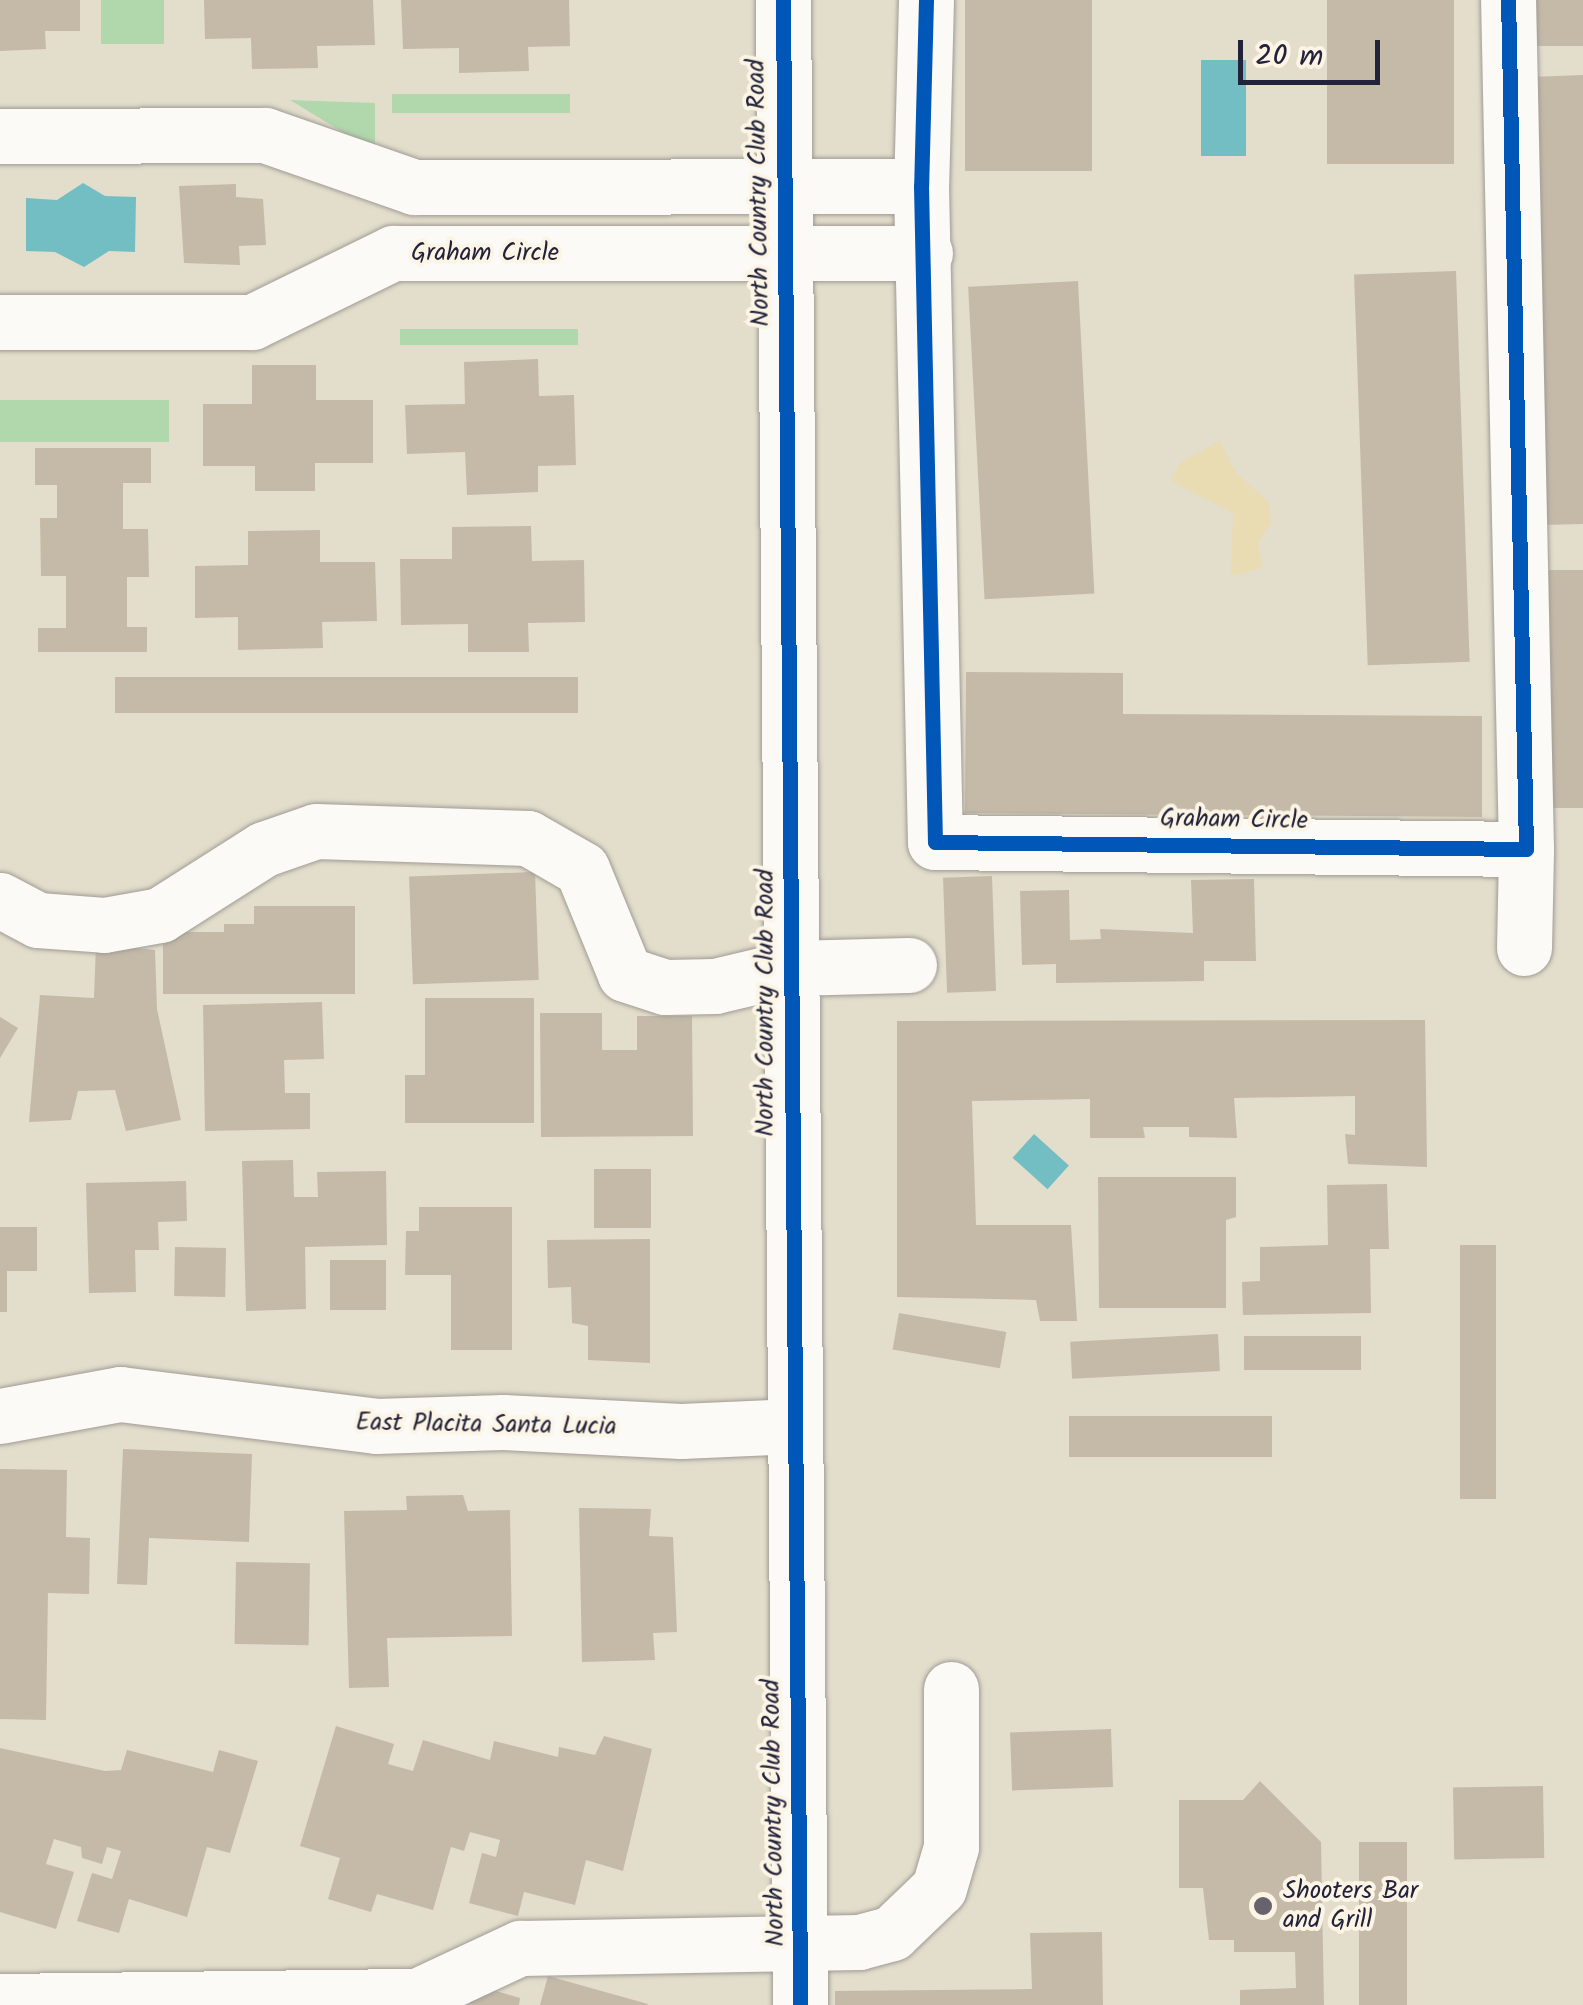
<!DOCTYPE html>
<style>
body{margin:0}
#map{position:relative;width:1583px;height:2005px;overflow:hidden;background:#e3ddcb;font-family:Kalam,sans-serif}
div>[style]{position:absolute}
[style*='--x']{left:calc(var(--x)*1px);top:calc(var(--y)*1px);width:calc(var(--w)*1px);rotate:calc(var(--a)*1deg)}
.green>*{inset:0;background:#b0d8ac;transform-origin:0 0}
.sand>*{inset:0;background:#e9dbb2}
.water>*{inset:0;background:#72bec3;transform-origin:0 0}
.building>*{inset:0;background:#c5baa8;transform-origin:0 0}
.roads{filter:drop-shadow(0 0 2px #9f9c95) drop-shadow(0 0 2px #9f9c95)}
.minor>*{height:55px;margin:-27.5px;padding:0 27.5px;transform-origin:27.5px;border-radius:27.5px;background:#fbfaf7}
.cycleway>*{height:15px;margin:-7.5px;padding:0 7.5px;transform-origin:7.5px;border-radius:7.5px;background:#0057b8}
.dots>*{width:28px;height:28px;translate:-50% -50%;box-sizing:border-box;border:5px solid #fcf5e5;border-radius:50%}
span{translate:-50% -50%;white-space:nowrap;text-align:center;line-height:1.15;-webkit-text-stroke:8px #fcf5e5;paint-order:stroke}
.street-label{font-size:25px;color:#22223b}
.poi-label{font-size:25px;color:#22223b}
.left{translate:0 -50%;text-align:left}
.scale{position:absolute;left:1238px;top:40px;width:142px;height:45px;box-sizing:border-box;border:5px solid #22223b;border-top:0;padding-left:12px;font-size:30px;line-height:35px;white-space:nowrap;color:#22223b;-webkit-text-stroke:8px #fcf5e5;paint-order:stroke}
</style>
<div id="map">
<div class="green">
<i style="left:101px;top:0;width:63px;height:44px"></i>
<i style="left:392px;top:94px;width:178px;height:19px"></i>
<i style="clip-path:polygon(290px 100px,375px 103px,375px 152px)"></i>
<i style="left:578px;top:329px;width:16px;height:178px;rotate:90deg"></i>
<i style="left:0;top:400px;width:169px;height:42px"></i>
</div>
<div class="sand">
<i style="clip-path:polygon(1219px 441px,1237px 474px,1268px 501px,1271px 522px,1258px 544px,1263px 568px,1231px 576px,1233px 513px,1171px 481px,1180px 463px)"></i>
</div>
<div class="water">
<i style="left:1201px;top:60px;width:45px;height:96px"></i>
<i style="clip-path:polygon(83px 183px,105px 196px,136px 197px,135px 252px,109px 251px,84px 267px,55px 252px,26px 251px,26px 198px,57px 200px)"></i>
<i style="left:1034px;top:1134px;width:47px;height:32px;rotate:42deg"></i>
</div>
<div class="building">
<i style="clip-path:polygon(0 0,80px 0,80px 31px,45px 31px,46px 49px,0 51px)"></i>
<i style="clip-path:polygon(204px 0,373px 0,375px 45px,317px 46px,318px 68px,252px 69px,251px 38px,205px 39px)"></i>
<i style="clip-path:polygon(401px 0,569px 0,570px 46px,528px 47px,529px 71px,459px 73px,459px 48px,403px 49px)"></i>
<i style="left:965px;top:0;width:127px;height:171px"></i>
<i style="left:1327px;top:0;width:127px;height:164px"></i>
<i style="left:1533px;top:0;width:50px;height:46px"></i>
<i style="clip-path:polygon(1583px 75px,1583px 524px,1542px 525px,1530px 77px)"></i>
<i style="clip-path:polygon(236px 184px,236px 197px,263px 199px,266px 245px,239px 246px,240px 265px,184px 263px,179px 186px)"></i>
<i style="left:1456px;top:271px;width:391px;height:102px;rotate:88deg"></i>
<i style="left:1078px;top:281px;width:313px;height:110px;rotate:87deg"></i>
<i style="clip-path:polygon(538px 359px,539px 396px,574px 395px,576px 465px,538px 466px,538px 492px,467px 495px,465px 452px,407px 454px,405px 405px,465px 404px,464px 362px)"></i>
<i style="clip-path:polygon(252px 365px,316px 365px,316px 400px,373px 400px,373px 463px,315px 463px,315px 491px,255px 491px,255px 466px,203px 466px,203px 404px,252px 404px)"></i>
<i style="clip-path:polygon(35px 448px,151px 448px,151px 483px,123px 483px,123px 529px,148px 529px,149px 577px,127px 577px,127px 627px,147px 627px,147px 652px,38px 652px,38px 628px,66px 628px,66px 576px,41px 576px,40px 518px,57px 518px,57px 485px,35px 485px)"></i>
<i style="clip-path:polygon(531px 526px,532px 561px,584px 560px,585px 622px,528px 623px,529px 652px,468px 652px,468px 624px,401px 625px,400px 559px,452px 559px,452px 527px)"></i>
<i style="clip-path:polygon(320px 530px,320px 562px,375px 562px,377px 621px,322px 622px,323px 648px,238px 650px,238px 617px,195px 618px,195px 566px,248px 565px,248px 531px)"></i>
<i style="left:1547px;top:570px;width:36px;height:238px"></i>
<i style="clip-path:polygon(966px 672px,1123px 673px,1123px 714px,1482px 716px,1482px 817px,965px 813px)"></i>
<i style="left:578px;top:677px;width:36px;height:463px;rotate:90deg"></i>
<i style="left:535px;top:872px;width:108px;height:126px;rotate:88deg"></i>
<i style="left:992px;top:876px;width:115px;height:49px;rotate:88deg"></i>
<i style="clip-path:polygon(1254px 879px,1256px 961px,1204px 961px,1204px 981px,1056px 983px,1056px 964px,1022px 965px,1020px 891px,1069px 890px,1070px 940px,1101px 939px,1100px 929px,1193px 933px,1191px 880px)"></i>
<i style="clip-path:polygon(254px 906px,355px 906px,355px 994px,163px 994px,163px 932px,224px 932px,224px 924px,254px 924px)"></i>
<i style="clip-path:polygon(96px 943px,155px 950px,157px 1009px,181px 1120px,126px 1131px,115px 1090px,78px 1091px,71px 1120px,29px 1122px,40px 995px,94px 998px)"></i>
<i style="clip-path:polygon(425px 998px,534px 998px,534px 1123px,405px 1123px,405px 1075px,425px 1075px)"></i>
<i style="clip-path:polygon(322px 1002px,324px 1059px,284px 1060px,285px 1093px,310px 1093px,310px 1129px,205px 1131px,203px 1005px)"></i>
<i style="clip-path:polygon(540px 1013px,602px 1013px,602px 1050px,637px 1050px,637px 1016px,692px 1016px,693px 1136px,541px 1137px)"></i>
<i style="clip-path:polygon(0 1017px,18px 1028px,0 1058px)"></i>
<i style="clip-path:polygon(1425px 1020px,1427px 1167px,1348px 1164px,1345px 1134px,1355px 1135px,1355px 1096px,1234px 1098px,1237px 1138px,1189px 1137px,1189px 1127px,1143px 1127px,1145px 1138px,1090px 1138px,1090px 1099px,972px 1101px,976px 1225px,1071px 1225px,1077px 1321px,1040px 1321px,1036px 1300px,897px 1297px,897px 1021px)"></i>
<i style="clip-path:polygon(293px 1160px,294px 1197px,318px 1197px,317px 1172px,386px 1171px,387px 1245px,305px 1247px,306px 1309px,246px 1311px,242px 1161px)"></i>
<i style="left:594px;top:1169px;width:57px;height:59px"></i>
<i style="clip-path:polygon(1098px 1177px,1236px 1177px,1236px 1217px,1226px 1220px,1226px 1308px,1099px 1308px)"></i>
<i style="clip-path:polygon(186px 1181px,187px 1221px,158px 1222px,159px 1250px,135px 1250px,136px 1292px,89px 1293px,86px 1183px)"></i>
<i style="clip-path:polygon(1387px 1184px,1389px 1249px,1370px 1249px,1371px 1313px,1243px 1315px,1242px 1282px,1260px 1281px,1260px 1247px,1328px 1245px,1327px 1185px)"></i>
<i style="clip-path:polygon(419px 1207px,512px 1207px,512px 1350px,451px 1350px,451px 1275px,405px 1275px,406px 1231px,419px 1231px)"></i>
<i style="clip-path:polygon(0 1227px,37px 1227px,37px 1271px,7px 1271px,7px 1312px,0 1312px)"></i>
<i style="clip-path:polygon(650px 1239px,650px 1363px,588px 1360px,588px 1326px,572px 1323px,571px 1287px,548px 1288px,547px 1240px)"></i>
<i style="left:1496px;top:1245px;width:254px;height:36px;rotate:90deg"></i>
<i style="left:175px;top:1247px;width:51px;height:49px;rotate:1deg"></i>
<i style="left:386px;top:1260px;width:50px;height:56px;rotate:90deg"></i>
<i style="left:899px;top:1313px;width:109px;height:37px;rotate:10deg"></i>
<i style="left:1218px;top:1334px;width:37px;height:148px;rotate:87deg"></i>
<i style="left:1244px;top:1336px;width:117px;height:34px"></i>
<i style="left:1272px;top:1416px;width:41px;height:203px;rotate:90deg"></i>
<i style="clip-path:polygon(123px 1449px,252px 1454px,249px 1542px,149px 1538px,147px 1585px,117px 1584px)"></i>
<i style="clip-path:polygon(0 1469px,67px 1470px,66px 1537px,90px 1538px,89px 1594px,48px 1593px,46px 1720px,0 1719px)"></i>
<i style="clip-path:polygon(463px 1495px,468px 1511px,510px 1510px,512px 1636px,387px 1638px,389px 1687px,349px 1688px,344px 1511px,407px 1510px,406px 1496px)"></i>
<i style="clip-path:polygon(579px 1508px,651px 1509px,649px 1536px,673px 1537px,677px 1632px,653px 1633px,655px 1660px,582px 1662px)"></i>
<i style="left:236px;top:1562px;width:74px;height:82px;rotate:1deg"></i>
<i style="clip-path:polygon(336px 1726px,394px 1744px,388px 1764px,413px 1771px,423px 1740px,490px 1760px,494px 1741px,558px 1757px,559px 1747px,595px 1755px,604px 1736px,652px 1749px,623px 1871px,586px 1860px,575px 1905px,524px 1892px,518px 1916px,469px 1903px,482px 1853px,496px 1857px,500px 1840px,470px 1832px,464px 1851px,451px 1847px,433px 1910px,377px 1894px,371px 1912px,328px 1899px,340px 1858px,300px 1846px)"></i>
<i style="left:1111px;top:1729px;width:58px;height:101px;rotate:88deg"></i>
<i style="clip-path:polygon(0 1748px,105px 1771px,121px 1770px,127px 1750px,213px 1772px,219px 1750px,258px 1761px,230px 1853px,207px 1847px,187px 1917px,129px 1899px,119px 1933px,77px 1921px,92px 1873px,112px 1879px,121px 1851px,107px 1847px,102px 1864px,82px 1858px,81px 1847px,54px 1839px,46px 1864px,74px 1872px,56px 1929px,0 1912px)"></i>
<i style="clip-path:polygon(1260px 1781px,1321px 1842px,1324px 2005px,1240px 2005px,1240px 1990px,1296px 1988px,1295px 1952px,1234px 1952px,1234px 1940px,1209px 1940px,1203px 1888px,1179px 1888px,1179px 1800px,1243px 1800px)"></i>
<i style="left:1543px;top:1786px;width:72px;height:90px;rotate:89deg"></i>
<i style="left:1359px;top:1842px;width:48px;height:163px"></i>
<i style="clip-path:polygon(1102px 1932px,1103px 2005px,835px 2005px,835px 1991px,1032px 1989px,1030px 1933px)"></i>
<i style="clip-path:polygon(548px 1976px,648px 2004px,648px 2005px,540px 2005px)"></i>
<i style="clip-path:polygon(475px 1985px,520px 1998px,519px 2005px,469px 2005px)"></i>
</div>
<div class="roads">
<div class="minor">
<i style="--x:783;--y:0;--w:2005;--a:89.51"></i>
<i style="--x:926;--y:0;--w:186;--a:91.5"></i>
<i style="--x:921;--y:186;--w:656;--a:88.78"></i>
<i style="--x:935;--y:842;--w:591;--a:0.68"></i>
<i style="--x:1526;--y:849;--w:849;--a:-91.21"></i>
<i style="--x:0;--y:136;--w:265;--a:-0.2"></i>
<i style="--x:265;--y:135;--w:158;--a:19.2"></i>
<i style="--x:414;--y:187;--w:507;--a:-0.11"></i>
<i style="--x:0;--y:322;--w:252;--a:0"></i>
<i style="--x:252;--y:322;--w:157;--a:-26.1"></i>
<i style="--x:393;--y:253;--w:532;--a:0"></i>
<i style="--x:0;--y:900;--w:43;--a:27.8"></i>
<i style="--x:38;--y:920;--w:66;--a:4.3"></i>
<i style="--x:104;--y:925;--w:57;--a:-10.1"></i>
<i style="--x:160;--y:915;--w:123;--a:-32.4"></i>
<i style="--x:264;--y:849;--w:55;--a:-19.1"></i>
<i style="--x:316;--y:831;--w:212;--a:1.9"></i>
<i style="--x:528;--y:838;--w:62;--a:29.9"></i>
<i style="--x:582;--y:869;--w:113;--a:67.7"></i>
<i style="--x:625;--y:974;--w:42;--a:18"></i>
<i style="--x:665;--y:987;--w:50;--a:-1.1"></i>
<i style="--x:715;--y:986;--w:78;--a:-13.3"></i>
<i style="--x:791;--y:968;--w:118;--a:-1.5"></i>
<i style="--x:1524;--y:948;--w:99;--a:-88.8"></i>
<i style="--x:0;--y:1416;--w:122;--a:-10.4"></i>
<i style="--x:120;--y:1394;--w:258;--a:7.1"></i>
<i style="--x:376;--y:1426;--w:127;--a:-1.8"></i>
<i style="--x:503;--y:1422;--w:178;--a:2.9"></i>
<i style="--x:681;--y:1431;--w:114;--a:-2.5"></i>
<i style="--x:0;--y:2001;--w:417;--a:-0.7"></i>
<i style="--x:417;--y:1996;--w:114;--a:-25"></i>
<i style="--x:520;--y:1948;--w:339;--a:-1"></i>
<i style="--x:859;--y:1942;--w:34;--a:-15"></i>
<i style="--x:892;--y:1933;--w:65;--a:-43.8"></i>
<i style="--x:939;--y:1888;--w:43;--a:-73.7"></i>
<i style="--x:951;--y:1847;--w:158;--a:-90"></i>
</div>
</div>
<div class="cycleway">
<i style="--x:783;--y:0;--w:2005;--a:89.51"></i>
<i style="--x:926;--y:0;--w:186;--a:91.5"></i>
<i style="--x:921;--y:186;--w:656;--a:88.78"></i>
<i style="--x:935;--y:842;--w:591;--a:0.68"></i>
<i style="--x:1526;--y:849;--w:849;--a:-91.21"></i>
</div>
<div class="dots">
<i style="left:1263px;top:1906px;background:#66636d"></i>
</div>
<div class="street-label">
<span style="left:759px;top:193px;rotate:-91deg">North Country Club Road</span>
<span style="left:485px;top:253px">Graham Circle</span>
<span style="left:1234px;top:820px;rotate:1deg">Graham Circle</span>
<span style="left:766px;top:1003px;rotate:-90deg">North Country Club Road</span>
<span style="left:486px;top:1425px;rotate:1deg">East Placita Santa Lucia</span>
<span style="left:774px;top:1813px;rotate:-91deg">North Country Club Road</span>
</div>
<div class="poi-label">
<span class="left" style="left:1283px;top:1906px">Shooters Bar<br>and Grill</span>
</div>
<div class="scale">20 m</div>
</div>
